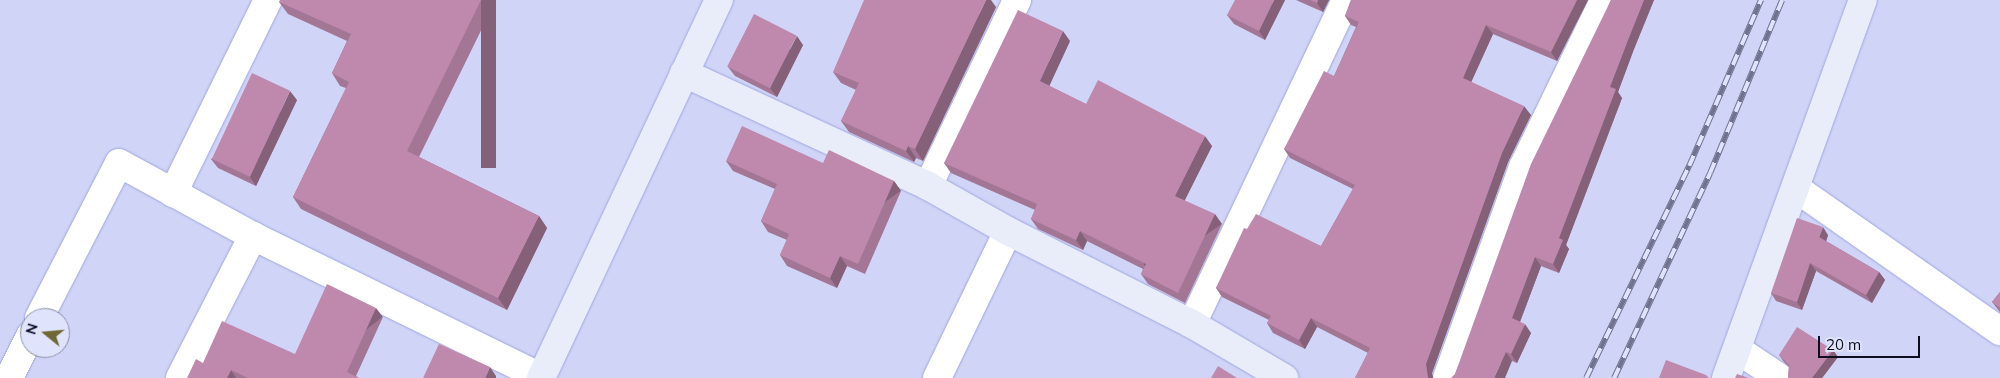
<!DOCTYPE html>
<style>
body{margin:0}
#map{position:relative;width:2000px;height:378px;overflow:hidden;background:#d0d5f8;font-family:Mulish,sans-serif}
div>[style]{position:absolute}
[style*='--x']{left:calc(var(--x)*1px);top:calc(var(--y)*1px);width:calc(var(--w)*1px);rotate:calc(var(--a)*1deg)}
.roads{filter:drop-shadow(0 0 1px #a0a7df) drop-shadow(0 0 1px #a0a7df)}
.street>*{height:28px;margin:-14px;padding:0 14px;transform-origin:14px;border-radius:14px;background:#fff}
.secondary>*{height:28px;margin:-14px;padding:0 14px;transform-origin:14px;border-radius:14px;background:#e9ecf9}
.rail>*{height:5.5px;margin-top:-2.75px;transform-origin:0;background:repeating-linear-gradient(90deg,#dfe3fb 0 11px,#70738f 0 22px);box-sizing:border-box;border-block:1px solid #70738f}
.wall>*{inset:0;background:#a37695}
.shaded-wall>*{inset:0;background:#856079;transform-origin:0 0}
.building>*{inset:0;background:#be89ad;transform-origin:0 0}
span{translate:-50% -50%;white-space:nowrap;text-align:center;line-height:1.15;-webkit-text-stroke:4.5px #dfe3fb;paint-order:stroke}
.north{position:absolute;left:20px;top:308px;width:50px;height:50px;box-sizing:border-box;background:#dfe3fb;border:1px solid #8b8ea4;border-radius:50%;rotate:287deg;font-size:14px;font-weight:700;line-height:20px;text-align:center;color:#0d0e22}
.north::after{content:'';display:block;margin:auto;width:18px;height:22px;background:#716734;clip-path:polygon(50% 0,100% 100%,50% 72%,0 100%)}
.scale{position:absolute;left:1818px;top:336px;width:102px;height:22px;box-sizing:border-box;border:2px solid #0d0e22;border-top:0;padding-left:6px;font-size:15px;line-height:18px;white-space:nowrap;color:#0d0e22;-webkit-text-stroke:4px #dfe3fb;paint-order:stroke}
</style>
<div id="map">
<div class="roads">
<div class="street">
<i style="--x:928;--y:186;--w:206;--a:-64.4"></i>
<i style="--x:1797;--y:189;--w:248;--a:35"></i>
<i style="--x:173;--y:193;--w:215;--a:-63.8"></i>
<i style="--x:39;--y:318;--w:174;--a:-62.7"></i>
<i style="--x:119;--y:163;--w:153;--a:28.6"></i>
<i style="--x:253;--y:236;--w:321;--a:26.1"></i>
<i style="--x:1192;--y:324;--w:359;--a:-64.6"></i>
<i style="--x:1738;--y:350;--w:50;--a:33.7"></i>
<i style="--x:9;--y:378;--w:47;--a:-63.4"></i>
<i style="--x:180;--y:378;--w:160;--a:-62.8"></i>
<i style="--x:937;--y:378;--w:163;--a:-64.2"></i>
<i style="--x:1447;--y:378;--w:224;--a:-70.2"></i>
<i style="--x:1523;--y:167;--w:186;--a:-64.1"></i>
</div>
<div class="secondary">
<i style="--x:684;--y:73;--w:269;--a:24.8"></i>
<i style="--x:928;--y:186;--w:92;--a:29.4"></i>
<i style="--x:1008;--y:231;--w:206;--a:26.8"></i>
<i style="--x:1192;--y:324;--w:107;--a:30.4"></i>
<i style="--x:541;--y:378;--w:418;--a:-64.8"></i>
<i style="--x:1726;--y:378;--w:402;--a:-70.1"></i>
</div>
</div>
<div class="rail">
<i style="--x:1586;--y:378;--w:236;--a:-64.1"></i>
<i style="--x:1689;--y:166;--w:181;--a:-66.6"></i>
<i style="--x:1614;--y:378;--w:226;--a:-64.9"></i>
<i style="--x:1710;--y:173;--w:187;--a:-67.4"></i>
</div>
<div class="wall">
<i style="clip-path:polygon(496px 0,419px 157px,539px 216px,547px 228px,507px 310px,301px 209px,293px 197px,346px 88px,340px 86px,332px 73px,347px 41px,288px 14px,279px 2px)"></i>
<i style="clip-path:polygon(1285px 0,1265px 40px,1234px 24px,1227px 15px)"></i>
<i style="clip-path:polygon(1296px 0,1329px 0,1323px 12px)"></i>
<i style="clip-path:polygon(1351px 0,1588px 0,1557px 61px,1493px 34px,1471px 82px,1531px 115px,1508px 162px,1432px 373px,1433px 378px,1355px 378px,1368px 353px,1317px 327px,1305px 349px,1273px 333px,1267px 323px,1269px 320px,1222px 297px,1216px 288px,1247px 229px,1321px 246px,1353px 189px,1290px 158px,1284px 149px,1334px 76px,1356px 27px,1351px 25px,1345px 16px)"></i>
<i style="clip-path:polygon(1611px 0,1654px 0,1634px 49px,1618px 92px,1622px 98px,1566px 245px,1569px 249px,1559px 273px,1541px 266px,1520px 322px,1531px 333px,1517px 363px,1512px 361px,1455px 374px)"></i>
<i style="clip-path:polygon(996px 7px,923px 161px,916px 158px,914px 162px,849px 132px,841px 121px,856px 90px,841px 83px,833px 72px)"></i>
<i style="clip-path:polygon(1070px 41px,1049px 86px,1086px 104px,1212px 146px,1184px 201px,1222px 224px,1185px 303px,1148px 284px,1141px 274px,1143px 269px,1087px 241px,1083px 250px,1038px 229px,1031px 219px,1035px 210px,951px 173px,944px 163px)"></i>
<i style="clip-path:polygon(803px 45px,777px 97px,735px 76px,728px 67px)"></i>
<i style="clip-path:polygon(297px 100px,256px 186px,218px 168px,211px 159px)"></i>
<i style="clip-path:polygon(726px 161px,823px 163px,894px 181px,901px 191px,865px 274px,847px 266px,837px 288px,787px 266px,780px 255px,787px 240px,768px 232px,761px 221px,775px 189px,733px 171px)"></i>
<i style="clip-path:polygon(1828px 235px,1826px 241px,1879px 272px,1885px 280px,1872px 303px,1816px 271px,1802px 310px,1776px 301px,1771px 293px)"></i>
<i style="clip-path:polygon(2000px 292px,2000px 312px,1992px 302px)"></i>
<i style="clip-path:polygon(383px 317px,356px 376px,359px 378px,187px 378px,203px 363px,295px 354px)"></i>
<i style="clip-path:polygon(1833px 350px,1838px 357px,1822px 378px,1788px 378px,1789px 367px,1784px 362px,1779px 355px)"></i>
</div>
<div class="shaded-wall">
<i style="left:481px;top:0;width:15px;height:168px"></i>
<i style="clip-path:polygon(986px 0,991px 0,996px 7px,923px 161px,915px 149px)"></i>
<i style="clip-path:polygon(1274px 0,1285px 0,1265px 40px,1259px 31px)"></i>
<i style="clip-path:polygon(1318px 0,1329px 0,1323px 12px,1317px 3px)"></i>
<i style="clip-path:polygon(1577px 0,1588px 0,1557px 61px,1551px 52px)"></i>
<i style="clip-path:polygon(1644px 0,1654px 0,1634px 49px,1618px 92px,1622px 98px,1566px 245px,1569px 249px,1559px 273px,1553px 264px,1559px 238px,1610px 87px,1628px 40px)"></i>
<i style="clip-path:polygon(1486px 25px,1493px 34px,1469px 87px,1463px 78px)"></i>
<i style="clip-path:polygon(1063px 31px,1070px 41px,1047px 91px,1040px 81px)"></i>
<i style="clip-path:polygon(797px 36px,803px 45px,777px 97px,770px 88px)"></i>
<i style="clip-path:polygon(290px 91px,297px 100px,256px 186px,250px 177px)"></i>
<i style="clip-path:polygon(1524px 106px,1531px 115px,1508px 162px,1432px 373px,1433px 378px,1428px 378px,1426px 364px,1502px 153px)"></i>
<i style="clip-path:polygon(1205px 136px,1212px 146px,1182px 206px,1175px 196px)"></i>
<i style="clip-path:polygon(908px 146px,916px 158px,914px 162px,906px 151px)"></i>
<i style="left:894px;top:181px;width:12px;height:90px;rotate:55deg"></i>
<i style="left:1215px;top:214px;width:12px;height:87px;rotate:55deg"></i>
<i style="clip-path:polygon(539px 216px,547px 228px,507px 310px,498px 298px)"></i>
<i style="clip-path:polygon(1823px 227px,1828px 235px,1825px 245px,1819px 237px)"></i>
<i style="clip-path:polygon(1080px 231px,1087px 241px,1083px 250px,1076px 240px)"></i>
<i style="clip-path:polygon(840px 256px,847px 266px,837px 288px,830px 278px)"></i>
<i style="clip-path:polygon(1535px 257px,1541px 266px,1518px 327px,1512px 318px)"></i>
<i style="clip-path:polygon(1810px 263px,1816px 271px,1802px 310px,1797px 302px)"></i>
<i style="clip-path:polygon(1879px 272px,1885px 280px,1872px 303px,1866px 295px)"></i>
<i style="left:376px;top:308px;width:11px;height:70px;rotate:52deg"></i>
<i style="clip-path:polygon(1311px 318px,1317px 327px,1305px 349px,1299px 340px)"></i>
<i style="clip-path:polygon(1525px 324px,1531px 333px,1517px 363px,1511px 354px)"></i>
<i style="clip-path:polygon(1833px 350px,1838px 357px,1822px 378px,1812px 378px)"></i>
<i style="clip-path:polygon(1506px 352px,1512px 361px,1505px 378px,1494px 378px)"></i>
<i style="clip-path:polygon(490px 367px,496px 376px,496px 378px,485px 378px)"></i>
<i style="clip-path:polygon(231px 370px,236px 378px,227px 378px)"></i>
</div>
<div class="building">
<i style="clip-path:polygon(280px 0,481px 0,407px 151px,539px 216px,498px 298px,293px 197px,349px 82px,332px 73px,351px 34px,279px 2px)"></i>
<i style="clip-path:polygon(864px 0,986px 0,915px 149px,908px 146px,906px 151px,841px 121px,859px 83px,833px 72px)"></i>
<i style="clip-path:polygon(1235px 0,1274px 0,1259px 31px,1227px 15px)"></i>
<i style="clip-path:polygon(1310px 0,1318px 0,1317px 3px)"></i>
<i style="clip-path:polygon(1351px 0,1577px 0,1551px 52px,1486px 25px,1463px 78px,1524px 106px,1502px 153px,1426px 364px,1428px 378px,1355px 378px,1370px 348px,1311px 318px,1299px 340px,1267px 323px,1271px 316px,1216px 288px,1244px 228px,1247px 229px,1256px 214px,1321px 246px,1355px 185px,1284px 149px,1324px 71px,1334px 76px,1359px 22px,1345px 16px)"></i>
<i style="clip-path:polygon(1611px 0,1644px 0,1628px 40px,1610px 87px,1616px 89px,1559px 238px,1563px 240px,1553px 264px,1535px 257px,1512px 318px,1525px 324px,1511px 354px,1506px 352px,1494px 378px,1451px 378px,1455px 374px,1531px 164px)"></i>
<i style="clip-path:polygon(1018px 10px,1063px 31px,1040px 81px,1086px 104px,1098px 80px,1205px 136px,1175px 196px,1215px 214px,1178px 293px,1141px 274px,1146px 264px,1080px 231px,1076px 240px,1031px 219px,1037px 204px,944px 163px)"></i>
<i style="left:754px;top:14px;width:48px;height:59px;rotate:27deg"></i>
<i style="left:252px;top:73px;width:42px;height:95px;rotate:25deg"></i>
<i style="clip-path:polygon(742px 126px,823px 163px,829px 150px,894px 181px,858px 264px,840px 256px,830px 278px,780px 255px,789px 234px,761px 221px,777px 184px,726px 161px)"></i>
<i style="clip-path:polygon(1797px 218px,1823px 227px,1819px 237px,1879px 272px,1866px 295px,1810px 263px,1797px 302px,1771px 293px)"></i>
<i style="clip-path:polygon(327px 284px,376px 308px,347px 372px,359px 378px,248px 378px,231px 370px,227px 378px,187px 378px,196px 359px,203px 363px,222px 321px,295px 354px)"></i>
<i style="clip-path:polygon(2000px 292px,2000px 308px,1992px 302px)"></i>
<i style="clip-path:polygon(1797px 327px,1833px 350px,1812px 378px,1788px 378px,1789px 365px,1779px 355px)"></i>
<i style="clip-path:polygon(439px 344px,490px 367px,485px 378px,423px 378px)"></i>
<i style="clip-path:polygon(1666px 360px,1706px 375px,1709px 378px,1659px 378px)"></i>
<i style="clip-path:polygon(1218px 366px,1237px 378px,1211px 378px)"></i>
<i style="clip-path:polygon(1737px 374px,1749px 378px,1735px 378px)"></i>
</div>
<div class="north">N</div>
<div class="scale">20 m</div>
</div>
